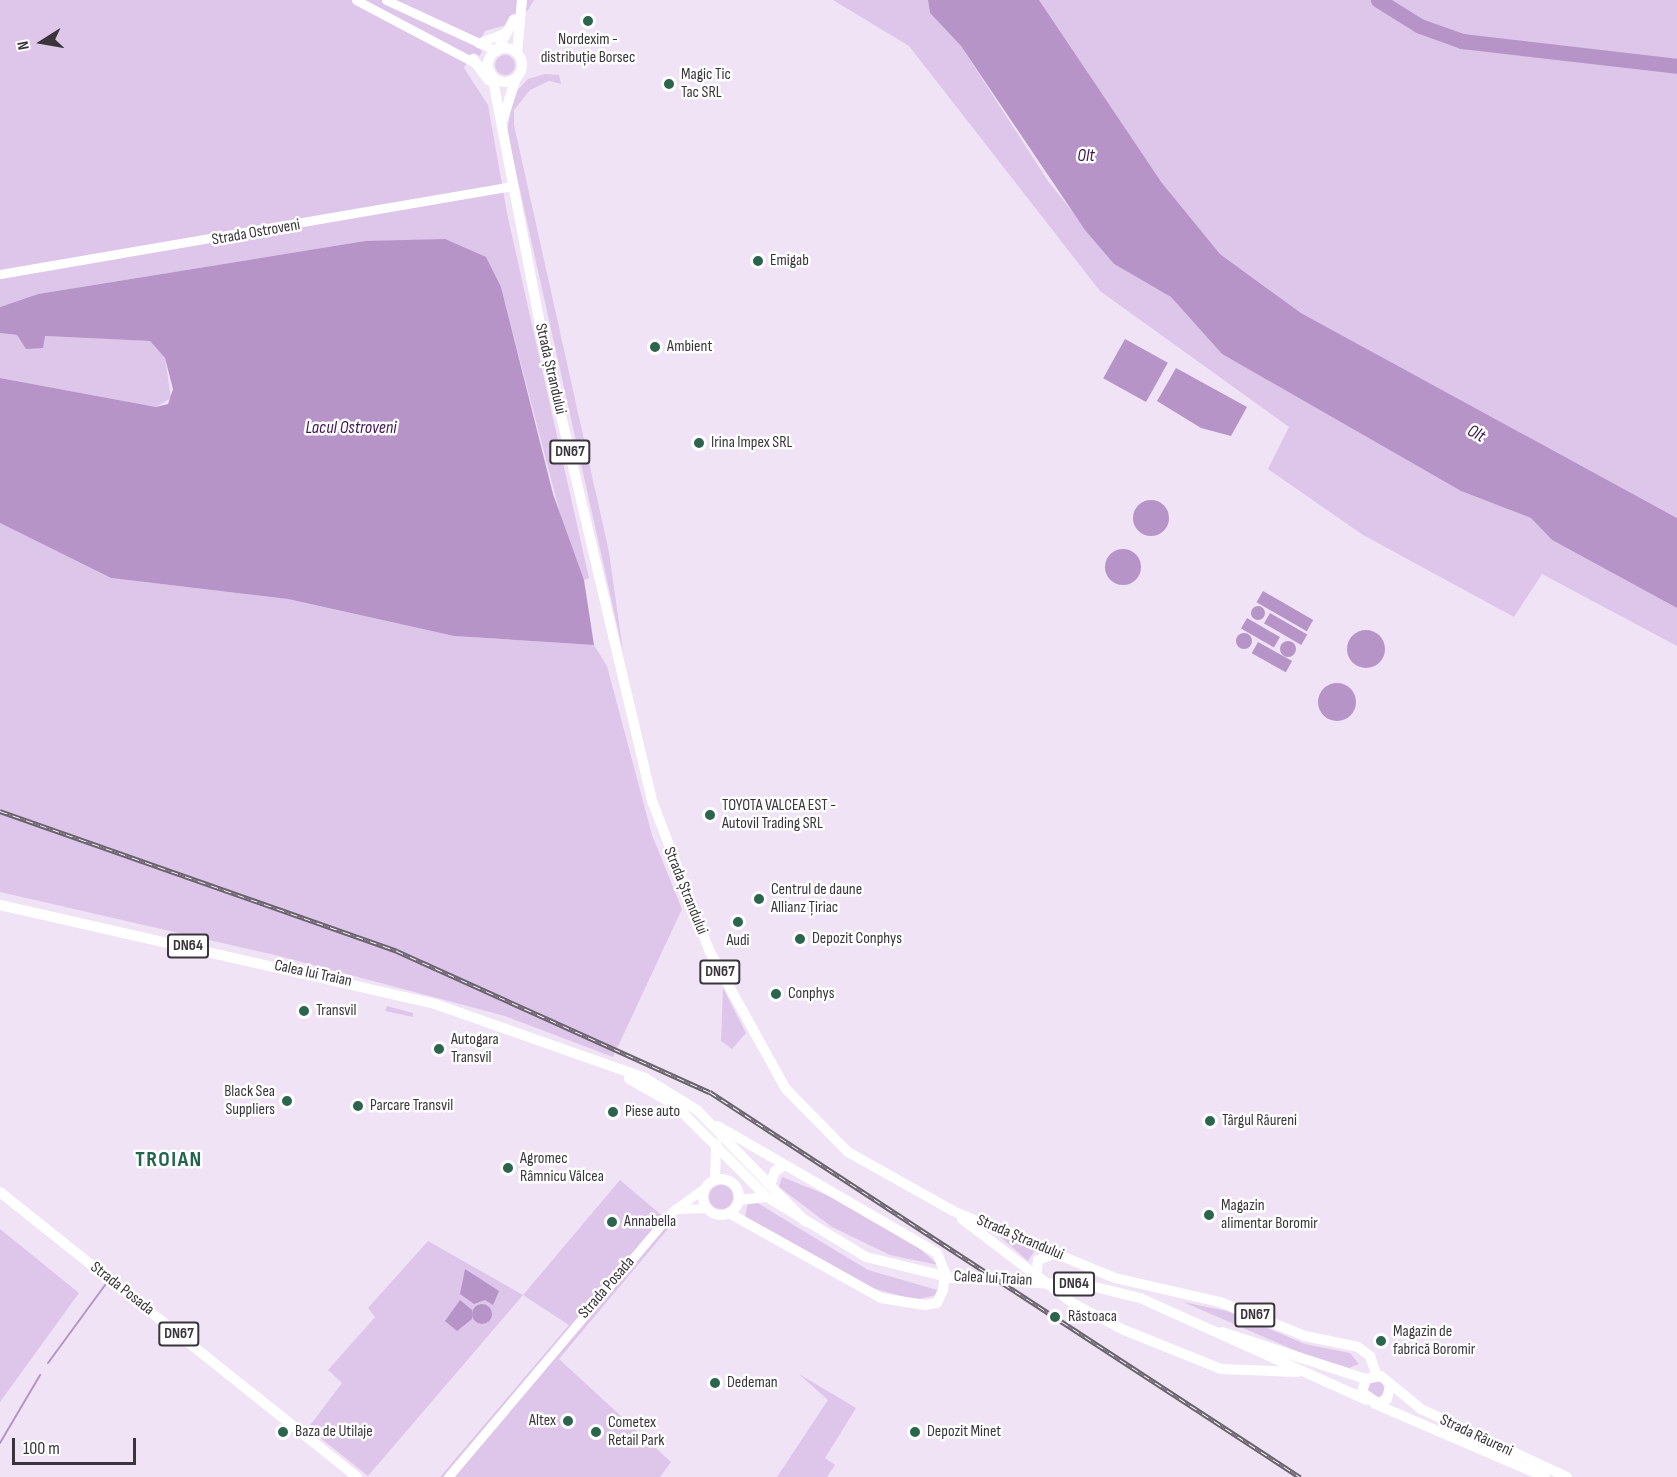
<!DOCTYPE html>
<meta charset="utf-8">
<style>
body{margin:0}
#map{position:relative;width:1677px;height:1477px;overflow:hidden;background:#f0e3f6;font-family:"Sofia Sans Condensed",sans-serif}
div>[style]{position:absolute}
[style*='--x']{left:calc(var(--x)*1px);top:calc(var(--y)*1px);width:calc(var(--w)*1px);rotate:calc(var(--a)*1deg)}
.green>*{inset:0;background:#dec6ea}
.round{border-radius:50%}
.water>*{inset:0;background:#b794c7;transform-origin:0 0}
.stream>*{height:2px;margin:-1px;padding:0 1px;transform-origin:1px;border-radius:1px;background:#b794c7}
.river>*{height:15px;margin:-7.5px;padding:0 7.5px;transform-origin:7.5px;border-radius:7.5px;background:#b794c7}
.secondary>*{height:9px;margin:-4.5px;padding:0 4.5px;transform-origin:4.5px;border-radius:4.5px;background:#fff}
.primary>*{height:10px;margin:-5px;padding:0 5px;transform-origin:5px;border-radius:5px;background:#fff}
.primary>.ring{margin:-5px;padding:0;box-sizing:content-box;background:none;border:10px solid #fff;border-radius:50%}
.rail>*{height:4.5px;margin-top:-2.25px;transform-origin:0;background:repeating-linear-gradient(90deg,#fff 0 7px,#6a636d 0 14px);box-sizing:border-box;border-block:2px solid #6a636d}
.dots>*{width:16px;height:16px;translate:-50% -50%;box-sizing:border-box;border:3px solid #fff;border-radius:50%}
span{translate:-50% -50%;white-space:nowrap;text-align:center;line-height:1.15;-webkit-text-stroke:5px #fff;paint-order:stroke}
.shield-label span{padding:2px 4px;background:#fff;border:2px solid;border-radius:4px;-webkit-text-stroke-width:0}
.shield-label{font-size:15px;color:#3a353c;font-weight:700}
.poi-label{font-size:16px;color:#3a353c}
.left{translate:0 -50%;text-align:left}
.right{translate:-100% -50%;text-align:right}
.street-label{font-size:16px;color:#3a353c}
.water-label{font-size:18px;color:#411552;font-style:italic}
.district-label{font-size:22px;color:#21654b;font-weight:700;letter-spacing:1.5px}
.north{position:absolute;left:12px;top:12px;width:60px;height:60px;-webkit-text-stroke:4px #fff;paint-order:stroke;rotate:259deg;font-size:16px;font-weight:700;line-height:24px;text-align:center;color:#3a353c}
.north::after{content:'';display:block;margin:auto;width:21px;height:27px;background:#3a353c;clip-path:polygon(50% 0,100% 100%,50% 72%,0 100%)}
.scale{position:absolute;left:12px;top:1438px;width:124px;height:27px;box-sizing:border-box;border:3px solid #3a353c;border-top:0;padding-left:8px;font-size:18px;line-height:21px;white-space:nowrap;color:#3a353c;-webkit-text-stroke:4px #fff;paint-order:stroke}
</style>
<div id="map">
<div class="green">
<i style="clip-path:polygon(0 0,534px 0,521px 21px,485px 31px,476px 47px,482px 51px,480px 56px,473px 53px,464px 68px,488px 105px,508px 218px,589px 578px,584px 580px,570px 552px,501px 287px,365px 241px,38px 294px,0 307px)"></i>
<i style="clip-path:polygon(833px 0,928px 0,930px 13px,961px 46px,1048px 181px,1114px 264px,1171px 297px,1222px 354px,1461px 491px,1531px 518px,1552px 540px,1677px 608px,1677px 646px,1542px 574px,1514px 617px,1363px 535px,1268px 469px,1289px 427px,1100px 291px,909px 46px)"></i>
<i style="clip-path:polygon(1039px 0,1677px 0,1677px 518px,1301px 313px,1220px 254px,1162px 183px)"></i>
<i class="round" style="left:495px;top:55px;width:20px;height:20px"></i>
<i style="clip-path:polygon(545px 74px,559px 75px,561px 84px,549px 81px,530px 90px,514px 110px,514px 125px,609px 552px,623px 652px,507px 132px,513px 95px,528px 79px)"></i>
<i style="clip-path:polygon(0 333px,17px 335px,26px 348px,44px 336px,150px 341px,165px 358px,171px 398px,156px 407px,0 378px)"></i>
<i style="clip-path:polygon(0 523px,111px 578px,288px 599px,454px 636px,594px 645px,607px 666px,652px 835px,682px 909px,613px 1057px,505px 1016px,275px 955px,0 892px)"></i>
<i style="clip-path:polygon(723px 988px,746px 1033px,732px 1049px,721px 1041px)"></i>
<i style="clip-path:polygon(387px 1006px,413px 1013px,413px 1017px,385px 1011px)"></i>
<i style="clip-path:polygon(782px 1177px,827px 1195px,916px 1245px,938px 1265px,890px 1255px,832px 1227px,779px 1187px)"></i>
<i style="clip-path:polygon(620px 1180px,672px 1224px,559px 1359px,671px 1462px,660px 1477px,440px 1477px,569px 1325px,523px 1295px,368px 1476px,308px 1428px,342px 1383px,328px 1370px,375px 1317px,368px 1308px,428px 1241px,523px 1295px)"></i>
<i class="round" style="left:709px;top:1185px;width:24px;height:24px"></i>
<i style="clip-path:polygon(748px 1202px,756px 1202px,868px 1270px,937px 1290px,936px 1295px,915px 1300px,869px 1287px,745px 1217px)"></i>
<i style="clip-path:polygon(0 1229px,79px 1293px,0 1402px)"></i>
<i style="clip-path:polygon(997px 1234px,1035px 1250px,1028px 1261px)"></i>
<i style="clip-path:polygon(1183px 1302px,1227px 1311px,1305px 1344px,1350px 1353px,1359px 1364px,1349px 1368px,1301px 1353px)"></i>
<i style="clip-path:polygon(799px 1374px,856px 1408px,825px 1458px,835px 1465px,827px 1477px,777px 1477px,828px 1400px)"></i>
<i class="round" style="left:1368px;top:1381px;width:16px;height:16px"></i>
</div>
<div class="water">
<i style="clip-path:polygon(928px 0,1039px 0,1162px 183px,1220px 254px,1301px 313px,1677px 518px,1677px 608px,1552px 540px,1531px 518px,1461px 491px,1222px 354px,1171px 297px,1114px 264px,1085px 230px,961px 46px,930px 13px)"></i>
<i style="clip-path:polygon(445px 239px,486px 257px,501px 287px,553px 494px,584px 580px,594px 645px,454px 636px,288px 599px,111px 578px,0 523px,0 378px,156px 407px,168px 404px,173px 389px,165px 358px,150px 341px,45px 336px,43px 348px,26px 349px,17px 335px,0 333px,0 307px,38px 294px,365px 241px)"></i>
<i style="left:1125px;top:339px;width:49px;height:45px;rotate:29deg"></i>
<i style="clip-path:polygon(1176px 368px,1247px 407px,1231px 436px,1201px 428px,1157px 401px)"></i>
<i class="round" style="left:1133px;top:500px;width:36px;height:36px"></i>
<i class="round" style="left:1105px;top:549px;width:36px;height:36px"></i>
<i style="left:1263px;top:591px;width:58px;height:13px;rotate:30deg"></i>
<i class="round" style="left:1251px;top:606px;width:14px;height:14px"></i>
<i style="left:1270px;top:613px;width:43px;height:12px;rotate:30deg"></i>
<i style="left:1247px;top:618px;width:38px;height:12px;rotate:30deg"></i>
<i class="round" style="left:1347px;top:630px;width:38px;height:38px"></i>
<i class="round" style="left:1236px;top:633px;width:16px;height:16px"></i>
<i class="round" style="left:1280px;top:641px;width:16px;height:16px"></i>
<i style="left:1258px;top:642px;width:39px;height:13px;rotate:29deg"></i>
<i class="round" style="left:1318px;top:683px;width:38px;height:38px"></i>
<i style="clip-path:polygon(465px 1269px,499px 1291px,493px 1305px,485px 1300px,474px 1304px,460px 1294px)"></i>
<i style="clip-path:polygon(460px 1300px,472px 1310px,472px 1319px,457px 1331px,445px 1321px)"></i>
<i class="round" style="left:472px;top:1304px;width:20px;height:20px"></i>
</div>
<div class="stream">
<i style="--x:48;--y:1363;--w:97;--a:-53.8"></i>
<i style="--x:0;--y:1443;--w:79;--a:-59.5"></i>
</div>
<div class="river">
<i style="--x:1378;--y:0;--w:49;--a:31.8"></i>
<i style="--x:1420;--y:26;--w:45;--a:19.7"></i>
<i style="--x:1462;--y:41;--w:216;--a:6.6"></i>
</div>
<div class="secondary">
<i style="--x:356;--y:0;--w:152;--a:27.9"></i>
<i style="--x:386;--y:0;--w:122;--a:24.7"></i>
<i style="--x:478;--y:43;--w:30;--a:-21"></i>
<i style="--x:0;--y:274;--w:520;--a:-9.75"></i>
<i style="--x:676;--y:1209;--w:30;--a:-2"></i>
<i style="--x:448;--y:1477;--w:350;--a:-49.8"></i>
<i style="--x:674;--y:1210;--w:37;--a:-36"></i>
</div>
<div class="primary">
<i class="ring" style="left:488px;top:48px;width:24px;height:24px"></i>
<i style="--x:497;--y:51;--w:36;--a:-62"></i>
<i style="--x:517;--y:53;--w:53;--a:-84.6"></i>
<i style="--x:473;--y:59;--w:26;--a:54"></i>
<i style="--x:492;--y:75;--w:265;--a:79.1"></i>
<i style="--x:542;--y:335;--w:481;--a:76.7"></i>
<i style="--x:653;--y:803;--w:160;--a:69.1"></i>
<i style="--x:710;--y:952;--w:157;--a:61"></i>
<i style="--x:786;--y:1089;--w:88;--a:45.5"></i>
<i style="--x:848;--y:1152;--w:120;--a:29.3"></i>
<i style="--x:953;--y:1211;--w:175;--a:22.5"></i>
<i style="--x:1115;--y:1278;--w:108;--a:12.9"></i>
<i style="--x:1220;--y:1302;--w:92;--a:21.8"></i>
<i style="--x:1305;--y:1336;--w:54;--a:11.7"></i>
<i style="--x:1358;--y:1347;--w:15;--a:37"></i>
<i style="--x:1370;--y:1356;--w:21;--a:71"></i>
<i style="--x:503;--y:119;--w:43;--a:-72.4"></i>
<i style="--x:0;--y:905;--w:446;--a:12.8"></i>
<i style="--x:435;--y:1004;--w:223;--a:19.4"></i>
<i style="--x:645;--y:1078;--w:61;--a:31.6"></i>
<i style="--x:697;--y:1110;--w:156;--a:45.8"></i>
<i style="--x:629;--y:1079;--w:53;--a:29.5"></i>
<i style="--x:675;--y:1105;--w:130;--a:45"></i>
<i style="--x:767;--y:1197;--w:116;--a:31.2"></i>
<i style="--x:866;--y:1257;--w:89;--a:13.7"></i>
<i style="--x:952;--y:1278;--w:139;--a:3.3"></i>
<i style="--x:1091;--y:1286;--w:50;--a:13.8"></i>
<i style="--x:1140;--y:1298;--w:249;--a:24.2"></i>
<i style="--x:718;--y:1126;--w:253;--a:30.1"></i>
<i style="--x:937;--y:1253;--w:22;--a:68"></i>
<i style="--x:945;--y:1273;--w:17;--a:97"></i>
<i style="--x:943;--y:1290;--w:14;--a:115"></i>
<i style="--x:937;--y:1303;--w:12;--a:171"></i>
<i style="--x:925;--y:1305;--w:45;--a:-171"></i>
<i style="--x:881;--y:1298;--w:174;--a:-150.8"></i>
<i class="ring" style="left:703px;top:1179px;width:26px;height:26px"></i>
<i style="--x:715;--y:1179;--w:35;--a:-88"></i>
<i style="--x:770;--y:1185;--w:15;--a:-70"></i>
<i style="--x:775;--y:1171;--w:10;--a:-29"></i>
<i style="--x:0;--y:1192;--w:457;--a:38.6"></i>
<i style="--x:739;--y:1200;--w:28;--a:-6"></i>
<i style="--x:962;--y:1219;--w:141;--a:37.2"></i>
<i style="--x:1074;--y:1304;--w:56;--a:27.5"></i>
<i style="--x:1124;--y:1330;--w:105;--a:21.9"></i>
<i style="--x:1221;--y:1369;--w:76;--a:2.3"></i>
<i style="--x:1036;--y:1277;--w:17;--a:-83"></i>
<i style="--x:1038;--y:1260;--w:19;--a:-21"></i>
<i style="--x:1222;--y:1332;--w:151;--a:18.1"></i>
<i style="--x:1390;--y:1386;--w:13;--a:103"></i>
<i style="--x:1387;--y:1399;--w:9;--a:148"></i>
<i style="--x:1379;--y:1404;--w:21;--a:-145"></i>
<i style="--x:1362;--y:1392;--w:14;--a:-73"></i>
<i style="--x:1366;--y:1379;--w:15;--a:-11"></i>
<i style="--x:1381;--y:1376;--w:52;--a:39.5"></i>
<i style="--x:1421;--y:1409;--w:161;--a:25"></i>
<i style="--x:1375;--y:1404;--w:185;--a:23.2"></i>
</div>
<div class="rail">
<i style="--x:0;--y:811;--w:421;--a:19.4"></i>
<i style="--x:397;--y:951;--w:343;--a:24.3"></i>
<i style="--x:710;--y:1092;--w:705;--a:33.13"></i>
</div>
<div class="dots">
<i style="left:588px;top:21px;background:#2b654e"></i>
<i style="left:669px;top:84px;background:#2b654e"></i>
<i style="left:758px;top:261px;background:#2b654e"></i>
<i style="left:655px;top:347px;background:#2b654e"></i>
<i style="left:699px;top:443px;background:#2b654e"></i>
<i style="left:710px;top:815px;background:#2b654e"></i>
<i style="left:759px;top:899px;background:#2b654e"></i>
<i style="left:738px;top:922px;background:#2b654e"></i>
<i style="left:800px;top:939px;background:#2b654e"></i>
<i style="left:776px;top:994px;background:#2b654e"></i>
<i style="left:304px;top:1011px;background:#2b654e"></i>
<i style="left:439px;top:1049px;background:#2b654e"></i>
<i style="left:287px;top:1101px;background:#2b654e"></i>
<i style="left:358px;top:1106px;background:#2b654e"></i>
<i style="left:613px;top:1112px;background:#2b654e"></i>
<i style="left:1210px;top:1121px;background:#2b654e"></i>
<i style="left:508px;top:1168px;background:#2b654e"></i>
<i style="left:1209px;top:1215px;background:#2b654e"></i>
<i style="left:612px;top:1222px;background:#2b654e"></i>
<i style="left:1055px;top:1317px;background:#2b654e"></i>
<i style="left:1381px;top:1341px;background:#2b654e"></i>
<i style="left:715px;top:1383px;background:#2b654e"></i>
<i style="left:568px;top:1421px;background:#2b654e"></i>
<i style="left:283px;top:1432px;background:#2b654e"></i>
<i style="left:596px;top:1432px;background:#2b654e"></i>
<i style="left:915px;top:1432px;background:#2b654e"></i>
</div>
<div class="shield-label">
<span style="left:570px;top:452px">DN67</span>
<span style="left:188px;top:946px">DN64</span>
<span style="left:720px;top:972px">DN67</span>
<span style="left:1074px;top:1284px">DN64</span>
<span style="left:1255px;top:1315px">DN67</span>
<span style="left:179px;top:1334px">DN67</span>
</div>
<div class="poi-label">
<span style="left:588px;top:49px">Nordexim -<br>distribuție Borsec</span>
<span class="left" style="left:681px;top:84px">Magic Tic<br>Tac SRL</span>
<span class="left" style="left:770px;top:261px">Emigab</span>
<span class="left" style="left:667px;top:347px">Ambient</span>
<span class="left" style="left:711px;top:443px">Irina Impex SRL</span>
<span class="left" style="left:722px;top:815px">TOYOTA VALCEA EST -<br>Autovil Trading SRL</span>
<span class="left" style="left:771px;top:899px">Centrul de daune<br>Allianz Țiriac</span>
<span class="left" style="left:812px;top:939px">Depozit Conphys</span>
<span style="left:738px;top:941px">Audi</span>
<span class="left" style="left:788px;top:994px">Conphys</span>
<span class="left" style="left:316px;top:1011px">Transvil</span>
<span class="left" style="left:451px;top:1049px">Autogara<br>Transvil</span>
<span class="right" style="left:275px;top:1101px">Black Sea<br>Suppliers</span>
<span class="left" style="left:370px;top:1106px">Parcare Transvil</span>
<span class="left" style="left:625px;top:1112px">Piese auto</span>
<span class="left" style="left:1222px;top:1121px">Târgul Râureni</span>
<span class="left" style="left:520px;top:1168px">Agromec<br>Râmnicu Vâlcea</span>
<span class="left" style="left:1221px;top:1215px">Magazin<br>alimentar Boromir</span>
<span class="left" style="left:624px;top:1222px">Annabella</span>
<span class="left" style="left:1068px;top:1317px">Răstoaca</span>
<span class="left" style="left:1393px;top:1341px">Magazin de<br>fabrică Boromir</span>
<span class="left" style="left:727px;top:1383px">Dedeman</span>
<span class="right" style="left:556px;top:1421px">Altex</span>
<span class="left" style="left:608px;top:1432px">Cometex<br>Retail Park</span>
<span class="left" style="left:295px;top:1432px">Baza de Utilaje</span>
<span class="left" style="left:927px;top:1432px">Depozit Minet</span>
</div>
<div class="street-label">
<span style="left:256px;top:233px;rotate:-10deg">Strada Ostroveni</span>
<span style="left:550px;top:369px;rotate:77deg">Strada Ștrandului</span>
<span style="left:685px;top:891px;rotate:68deg">Strada Ștrandului</span>
<span style="left:313px;top:974px;rotate:12deg">Calea lui Traian</span>
<span style="left:1020px;top:1238px;rotate:23deg">Strada Ștrandului</span>
<span style="left:993px;top:1279px;rotate:3deg">Calea lui Traian</span>
<span style="left:607px;top:1288px;rotate:-49deg">Strada Posada</span>
<span style="left:122px;top:1289px;rotate:38deg">Strada Posada</span>
<span style="left:1476px;top:1436px;rotate:25deg">Strada Râureni</span>
</div>
<div class="water-label">
<span style="left:1086px;top:156px">Olt</span>
<span style="left:351px;top:428px">Lacul Ostroveni</span>
<span style="left:1476px;top:434px;rotate:28deg">Olt</span>
</div>
<div class="district-label">
<span style="left:169px;top:1160px">TROIAN</span>
</div>
<div class="north">N</div>
<div class="scale">100 m</div>
</div>
